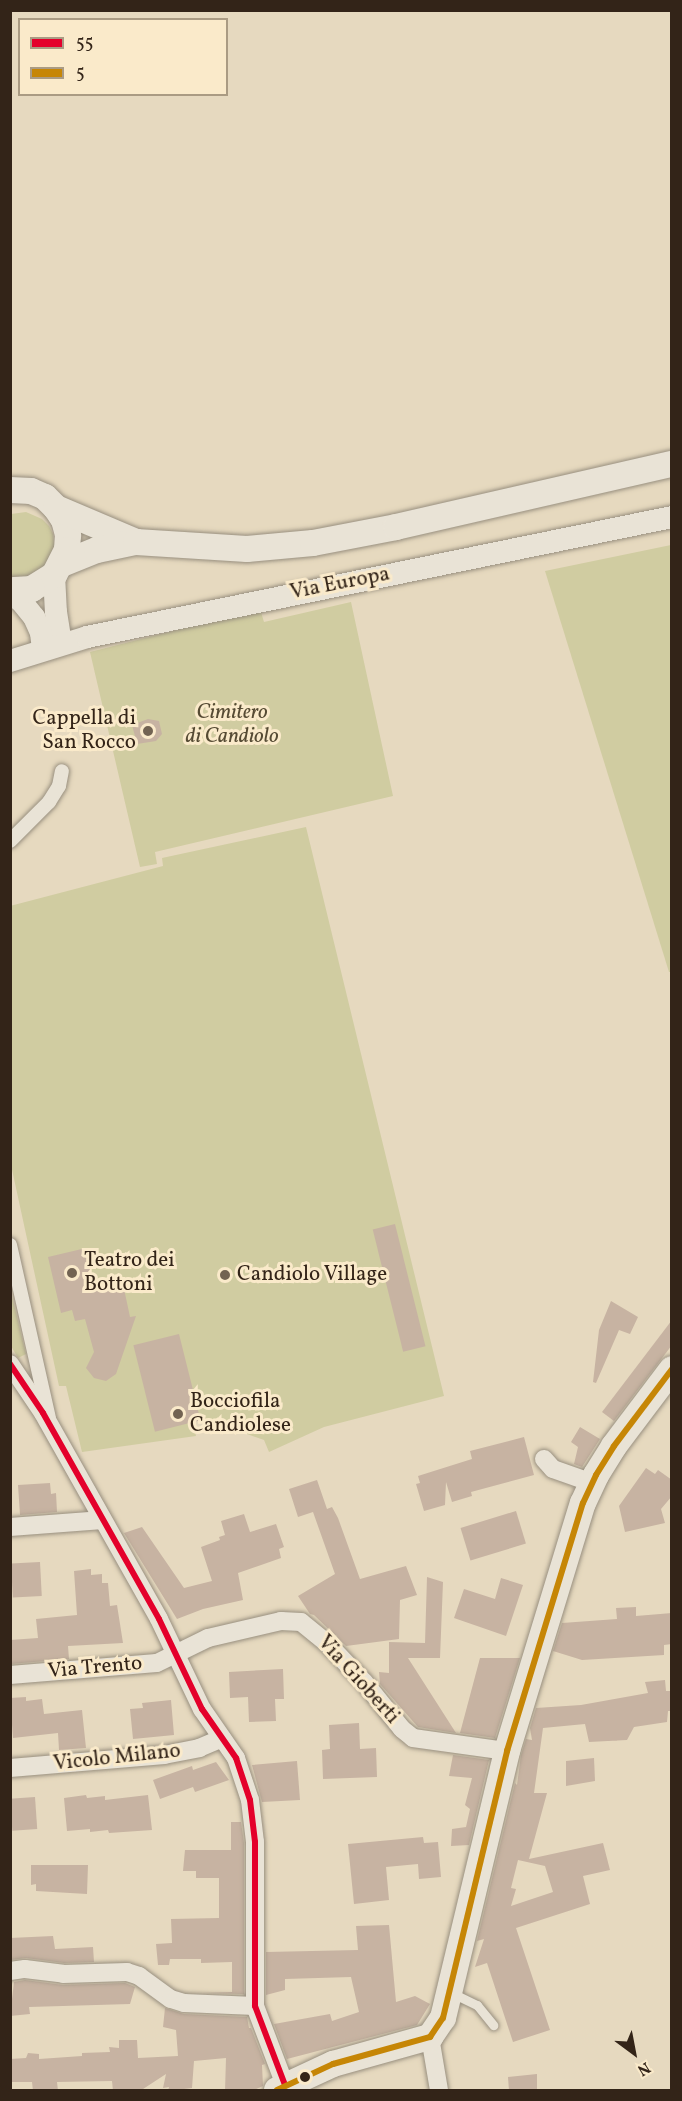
<!DOCTYPE html>
<style>
body{margin:0}
#map{position:relative;width:682px;height:2101px;overflow:hidden;background:#e6d9bf;font-family:Vollkorn,serif}
div>[style]{position:absolute}
[style*='--x']{left:calc(var(--x)*1px);top:calc(var(--y)*1px);width:calc(var(--w)*1px);rotate:calc(var(--a)*1deg)}
.green>*{inset:0;background:#d0cca1}
.building>*{inset:0;background:#c7b3a2;transform-origin:0 0}
.roads{filter:drop-shadow(0 0 2px #988f7f) drop-shadow(0 0 2px #988f7f)}
.service>*{height:9px;margin:-4.5px;padding:0 4.5px;transform-origin:4.5px;border-radius:4.5px;background:#e9e3d6}
.pedestrian>*{height:14px;margin:-7px;padding:0 7px;transform-origin:7px;border-radius:7px;background:#e9e3d6}
.minor>*{height:18px;margin:-9px;padding:0 9px;transform-origin:9px;border-radius:9px;background:#e9e3d6}
.tertiary>*{height:22px;margin:-11px;padding:0 11px;transform-origin:11px;border-radius:11px;background:#e9e3d6}
.secondary>*{height:26px;margin:-13px;padding:0 13px;transform-origin:13px;border-radius:13px;background:#e9e3d6}
.bus-1>*{height:6px;margin:-3px;padding:0 3px;transform-origin:3px;border-radius:3px;background:#e4002b}
.bus-2>*{height:6px;margin:-3px;padding:0 3px;transform-origin:3px;border-radius:3px;background:#c68606}
.dots>*{width:16px;height:16px;translate:-50% -50%;box-sizing:border-box;border:3px solid #faeaca;border-radius:50%}
span{translate:-50% -50%;white-space:nowrap;text-align:center;line-height:1.15;-webkit-text-stroke:6px #faeaca;paint-order:stroke}
.street-label{font-size:21px;color:#332418}
.park-label{font-size:21px;color:#564b34;font-style:italic}
.poi-label{font-size:21px;color:#332418}
.right{translate:-100% -50%;text-align:right}
.left{translate:0 -50%;text-align:left}
.frame{position:absolute;inset:0;border:12px solid #332418;pointer-events:none}
.legend{position:absolute;left:18px;top:18px;width:210px;height:78px;box-sizing:border-box;background:#faeaca;border:2px solid #aa9b83;margin:0;padding:8px 10px;list-style:none;font-size:18px;color:#332418}
.legend li{display:flex;align-items:center;gap:12px;height:30px}
.legend b{width:30px;border:2px solid #aa9b83}
.north{position:absolute;left:604px;top:2023px;width:60px;height:60px;-webkit-text-stroke:4px #faeaca;paint-order:stroke;rotate:148deg;font-size:16px;font-weight:700;line-height:24px;text-align:center;color:#332418}
.north::after{content:'';display:block;margin:auto;width:21px;height:27px;background:#332418;clip-path:polygon(50% 0,100% 100%,50% 72%,0 100%)}
</style>
<div id="map">
<div class="green">
<i style="clip-path:polygon(26px 512px,42px 519px,49px 526px,53px 534px,55px 553px,39px 575px,11px 579px,11px 514px)"></i>
<i style="clip-path:polygon(671px 545px,672px 545px,671px 972px,669px 972px,545px 571px)"></i>
<i style="clip-path:polygon(351px 602px,393px 796px,155px 852px,157px 864px,140px 867px,90px 652px,260px 609px,264px 622px)"></i>
<i style="clip-path:polygon(306px 827px,444px 1396px,324px 1427px,269px 1452px,264px 1440px,211px 1421px,200px 1420px,193px 1422px,196px 1436px,82px 1452px,66px 1386px,59px 1386px,11px 1165px,10px 906px,163px 866px,162px 858px)"></i>
<i style="clip-path:polygon(10px 1288px,26px 1354px,18px 1358px,11px 1346px)"></i>
</div>
<div class="building">
<i style="clip-path:polygon(148px 719px,159px 721px,162px 734px,156px 741px,137px 744px,132px 725px)"></i>
<i style="left:395px;top:1224px;width:126px;height:23px;rotate:76deg"></i>
<i style="clip-path:polygon(86px 1248px,95px 1290px,123px 1284px,130px 1317px,136px 1316px,116px 1374px,106px 1381px,94px 1378px,86px 1368px,94px 1352px,85px 1319px,75px 1321px,72px 1310px,61px 1313px,48px 1257px)"></i>
<i style="clip-path:polygon(611px 1301px,638px 1317px,630px 1334px,619px 1330px,596px 1383px,593px 1382px,599px 1330px)"></i>
<i style="clip-path:polygon(672px 1320px,672px 1345px,614px 1421px,602px 1412px)"></i>
<i style="left:179px;top:1334px;width:89px;height:47px;rotate:76deg"></i>
<i style="clip-path:polygon(580px 1427px,600px 1439px,582px 1467px,574px 1464px,578px 1447px,571px 1442px)"></i>
<i style="clip-path:polygon(524px 1437px,534px 1475px,471px 1492px,472px 1496px,452px 1502px,446px 1482px,445px 1505px,424px 1511px,416px 1484px,420px 1483px,418px 1476px,472px 1459px,470px 1451px)"></i>
<i style="clip-path:polygon(646px 1468px,655px 1474px,658px 1470px,672px 1480px,672px 1496px,661px 1509px,665px 1523px,625px 1532px,619px 1506px)"></i>
<i style="clip-path:polygon(317px 1480px,327px 1509px,332px 1507px,338px 1518px,360px 1579px,406px 1566px,417px 1595px,400px 1600px,399px 1639px,346px 1646px,314px 1615px,310px 1614px,298px 1596px,335px 1574px,313px 1512px,298px 1517px,289px 1489px)"></i>
<i style="clip-path:polygon(50px 1483px,51px 1494px,56px 1493px,57px 1512px,20px 1515px,18px 1485px)"></i>
<i style="left:516px;top:1511px;width:34px;height:58px;rotate:73deg"></i>
<i style="clip-path:polygon(244px 1514px,250px 1532px,276px 1524px,284px 1547px,279px 1549px,281px 1558px,238px 1573px,243px 1600px,203px 1609px,177px 1619px,124px 1533px,142px 1527px,184px 1588px,212px 1581px,201px 1547px,220px 1540px,219px 1537px,225px 1535px,221px 1521px)"></i>
<i style="left:40px;top:1562px;width:34px;height:29px;rotate:87deg"></i>
<i style="clip-path:polygon(91px 1569px,91px 1575px,102px 1574px,102px 1583px,108px 1583px,110px 1606px,117px 1605px,123px 1643px,68px 1646px,69px 1659px,10px 1664px,10px 1640px,38px 1638px,36px 1619px,77px 1615px,74px 1571px)"></i>
<i style="clip-path:polygon(427px 1577px,443px 1582px,440px 1658px,408px 1658px,456px 1733px,418px 1727px,380px 1684px,379px 1672px,389px 1673px,389px 1642px,425px 1643px)"></i>
<i style="clip-path:polygon(501px 1578px,523px 1585px,506px 1636px,454px 1618px,464px 1589px,495px 1599px)"></i>
<i style="clip-path:polygon(636px 1607px,636px 1616px,672px 1613px,672px 1644px,664px 1645px,664px 1655px,582px 1660px,553px 1651px,562px 1623px,617px 1619px,616px 1608px)"></i>
<i style="clip-path:polygon(480px 1658px,520px 1658px,495px 1738px,460px 1733px)"></i>
<i style="clip-path:polygon(283px 1669px,284px 1699px,275px 1699px,276px 1721px,249px 1722px,248px 1697px,230px 1698px,229px 1672px)"></i>
<i style="clip-path:polygon(evenodd,665px 1680px,666px 1691px,672px 1691px,672px 1711px,668px 1711px,667px 1722px,634px 1727px,627px 1740px,589px 1742px,585px 1724px,543px 1728px,534px 1793px,547px 1793px,529px 1859px,603px 1843px,610px 1870px,583px 1876px,590px 1904px,516px 1928px,550px 2030px,513px 2042px,487px 1963px,475px 1967px,484px 1939px,477px 1941px,515px 1783px,517px 1785px,521px 1755px,526px 1739px,532px 1740px,530px 1728px,536px 1708px,581px 1705px,648px 1693px,645px 1682px,665px 1680px,518px 1860px,545px 1866px,553px 1892px,511px 1906px,516px 1889px,511px 1888px,518px 1860px)"></i>
<i style="clip-path:polygon(26px 1697px,26px 1701px,42px 1699px,44px 1714px,82px 1710px,86px 1748px,59px 1750px,58px 1733px,13px 1738px,10px 1698px)"></i>
<i style="clip-path:polygon(171px 1700px,174px 1735px,133px 1739px,130px 1709px,143px 1708px,142px 1703px)"></i>
<i style="clip-path:polygon(359px 1723px,360px 1749px,376px 1748px,377px 1777px,323px 1779px,322px 1750px,330px 1749px,329px 1725px)"></i>
<i style="clip-path:polygon(453px 1755px,489px 1760px,469px 1845px,451px 1846px,452px 1829px,466px 1827px,470px 1809px,465px 1805px,472px 1778px,449px 1776px)"></i>
<i style="clip-path:polygon(594px 1758px,595px 1781px,566px 1786px,566px 1761px)"></i>
<i style="clip-path:polygon(297px 1761px,300px 1800px,262px 1802px,252px 1765px)"></i>
<i style="clip-path:polygon(216px 1762px,229px 1780px,195px 1792px,193px 1787px,160px 1799px,153px 1780px,192px 1766px,193px 1770px)"></i>
<i style="clip-path:polygon(86px 1795px,87px 1798px,105px 1796px,105px 1800px,148px 1795px,152px 1830px,109px 1833px,108px 1830px,90px 1832px,90px 1829px,67px 1831px,64px 1798px)"></i>
<i style="left:35px;top:1797px;width:32px;height:25px;rotate:86deg"></i>
<i style="clip-path:polygon(231px 1822px,241px 1822px,244px 1843px,244px 1994px,202px 1993px,232px 1992px,232px 1962px,201px 1963px,201px 1959px,170px 1959px,169px 1965px,158px 1965px,156px 1944px,172px 1943px,171px 1919px,219px 1918px,219px 1878px,196px 1878px,196px 1871px,183px 1871px,185px 1850px,231px 1850px)"></i>
<i style="clip-path:polygon(423px 1837px,424px 1843px,438px 1842px,441px 1877px,419px 1879px,418px 1864px,386px 1867px,389px 1900px,354px 1904px,348px 1844px)"></i>
<i style="clip-path:polygon(31px 1865px,88px 1865px,87px 1894px,36px 1891px,36px 1884px,31px 1885px)"></i>
<i style="clip-path:polygon(389px 1925px,396px 2002px,415px 1996px,430px 2004px,417px 2025px,287px 2059px,274px 2024px,330px 2014px,332px 2021px,359px 2012px,351px 1977px,285px 1979px,285px 1990px,266px 1995px,266px 1952px,358px 1950px,356px 1926px)"></i>
<i style="clip-path:polygon(53px 1936px,55px 1949px,93px 1947px,94px 1962px,64px 1963px,26px 1958px,10px 1960px,10px 1938px)"></i>
<i style="clip-path:polygon(25px 1980px,63px 1985px,125px 1983px,135px 1987px,130px 2004px,29px 2007px,30px 2014px,10px 2016px,14px 1982px)"></i>
<i style="clip-path:polygon(165px 2008px,184px 2014px,247px 2017px,249px 2028px,251px 2028px,265px 2064px,262px 2065px,263px 2086px,252px 2091px,225px 2091px,226px 2058px,194px 2061px,192px 2088px,168px 2091px,169px 2087px,163px 2088px,166px 2074px,140px 2091px,113px 2091px,112px 2081px,57px 2082px,58px 2091px,33px 2091px,32px 2082px,10px 2082px,10px 2059px,26px 2058px,28px 2053px,39px 2054px,39px 2059px,82px 2056px,82px 2053px,110px 2052px,109px 2047px,119px 2048px,119px 2040px,137px 2040px,138px 2058px,178px 2056px,176px 2030px,163px 2027px)"></i>
<i style="clip-path:polygon(537px 2074px,537px 2091px,509px 2091px,508px 2077px)"></i>
</div>
<div class="roads">
<div class="service">
<i style="--x:452;--y:1993;--w:28;--a:26"></i>
<i style="--x:477;--y:2005;--w:26;--a:51"></i>
</div>
<div class="pedestrian">
<i style="--x:10;--y:841;--w:55;--a:-45"></i>
<i style="--x:49;--y:802;--w:19;--a:-58"></i>
<i style="--x:59;--y:786;--w:15;--a:-79"></i>
<i style="--x:10;--y:1245;--w:177;--a:77.3"></i>
</div>
<div class="minor">
<i style="--x:10;--y:1364;--w:59;--a:56"></i>
<i style="--x:43;--y:1413;--w:236;--a:60.6"></i>
<i style="--x:159;--y:1619;--w:100;--a:64.5"></i>
<i style="--x:202;--y:1709;--w:60;--a:55.2"></i>
<i style="--x:236;--y:1758;--w:44;--a:71.6"></i>
<i style="--x:250;--y:1800;--w:42;--a:83.2"></i>
<i style="--x:255;--y:1842;--w:164;--a:90"></i>
<i style="--x:255;--y:2006;--w:85;--a:69.2"></i>
<i style="--x:544;--y:1459;--w:13;--a:48"></i>
<i style="--x:553;--y:1469;--w:42;--a:19.3"></i>
<i style="--x:10;--y:1527;--w:93;--a:-4.3"></i>
<i style="--x:10;--y:1675;--w:147;--a:-4.7"></i>
<i style="--x:157;--y:1663;--w:57;--a:-26.1"></i>
<i style="--x:208;--y:1638;--w:75;--a:-13.1"></i>
<i style="--x:281;--y:1621;--w:20;--a:3"></i>
<i style="--x:301;--y:1622;--w:32;--a:39"></i>
<i style="--x:326;--y:1642;--w:55;--a:46.5"></i>
<i style="--x:364;--y:1682;--w:60;--a:51"></i>
<i style="--x:402;--y:1729;--w:14;--a:39"></i>
<i style="--x:413;--y:1738;--w:95;--a:7.9"></i>
<i style="--x:10;--y:1768;--w:155;--a:-4.8"></i>
<i style="--x:164;--y:1755;--w:36;--a:-11"></i>
<i style="--x:199;--y:1748;--w:25;--a:-23"></i>
<i style="--x:10;--y:1971;--w:15;--a:-8"></i>
<i style="--x:25;--y:1969;--w:38;--a:7"></i>
<i style="--x:63;--y:1974;--w:64;--a:-1.8"></i>
<i style="--x:127;--y:1972;--w:13;--a:18"></i>
<i style="--x:139;--y:1976;--w:39;--a:36"></i>
<i style="--x:171;--y:1999;--w:14;--a:17"></i>
<i style="--x:184;--y:2003;--w:71;--a:2.4"></i>
<i style="--x:430;--y:2037;--w:54;--a:80.4"></i>
</div>
<div class="tertiary">
<i style="--x:54;--y:575;--w:37;--a:87"></i>
<i style="--x:56;--y:612;--w:31;--a:81"></i>
<i style="--x:10;--y:594;--w:13;--a:32"></i>
<i style="--x:21;--y:601;--w:21;--a:51"></i>
<i style="--x:34;--y:617;--w:17;--a:66"></i>
<i style="--x:41;--y:633;--w:16;--a:83"></i>
<i style="--x:10;--y:661;--w:81;--a:-17.3"></i>
<i style="--x:87;--y:637;--w:597;--a:-11.59"></i>
</div>
<div class="secondary">
<i style="--x:10;--y:490;--w:21;--a:3"></i>
<i style="--x:31;--y:491;--w:15;--a:23"></i>
<i style="--x:45;--y:497;--w:16;--a:45"></i>
<i style="--x:56;--y:508;--w:14;--a:56"></i>
<i style="--x:64;--y:520;--w:16;--a:75"></i>
<i style="--x:68;--y:535;--w:15;--a:94"></i>
<i style="--x:67;--y:550;--w:28;--a:117"></i>
<i style="--x:54;--y:575;--w:26;--a:148"></i>
<i style="--x:32;--y:589;--w:22;--a:177"></i>
<i style="--x:56;--y:508;--w:87;--a:23"></i>
<i style="--x:62;--y:564;--w:38;--a:-22"></i>
<i style="--x:97;--y:550;--w:40;--a:-12"></i>
<i style="--x:136;--y:542;--w:111;--a:3.6"></i>
<i style="--x:247;--y:549;--w:66;--a:-5.2"></i>
<i style="--x:313;--y:543;--w:85;--a:-10.9"></i>
<i style="--x:396;--y:527;--w:283;--a:-12.9"></i>
<i style="--x:277;--y:2090;--w:62;--a:-24.9"></i>
<i style="--x:333;--y:2064;--w:101;--a:-15.6"></i>
<i style="--x:430;--y:2037;--w:23;--a:-56"></i>
<i style="--x:443;--y:2018;--w:275;--a:-76.5"></i>
<i style="--x:507;--y:1751;--w:259;--a:-73"></i>
<i style="--x:583;--y:1503;--w:31;--a:-65"></i>
<i style="--x:596;--y:1475;--w:34;--a:-58"></i>
<i style="--x:614;--y:1446;--w:96;--a:-53"></i>
</div>
</div>
<div class="bus-1">
<i style="--x:10;--y:1364;--w:59;--a:56"></i>
<i style="--x:43;--y:1413;--w:236;--a:60.6"></i>
<i style="--x:159;--y:1619;--w:100;--a:64.5"></i>
<i style="--x:202;--y:1709;--w:60;--a:55.2"></i>
<i style="--x:236;--y:1758;--w:44;--a:71.6"></i>
<i style="--x:250;--y:1800;--w:42;--a:83.2"></i>
<i style="--x:255;--y:1842;--w:164;--a:90"></i>
<i style="--x:255;--y:2006;--w:85;--a:69.2"></i>
</div>
<div class="bus-2">
<i style="--x:277;--y:2090;--w:62;--a:-24.9"></i>
<i style="--x:333;--y:2064;--w:101;--a:-15.6"></i>
<i style="--x:430;--y:2037;--w:23;--a:-56"></i>
<i style="--x:443;--y:2018;--w:275;--a:-76.5"></i>
<i style="--x:507;--y:1751;--w:259;--a:-73"></i>
<i style="--x:583;--y:1503;--w:31;--a:-65"></i>
<i style="--x:596;--y:1475;--w:34;--a:-58"></i>
<i style="--x:614;--y:1446;--w:96;--a:-53"></i>
</div>
<div class="dots">
<i style="left:148px;top:731px;background:#726352"></i>
<i style="left:72px;top:1273px;background:#726352"></i>
<i style="left:225px;top:1275px;background:#726352"></i>
<i style="left:178px;top:1414px;background:#726352"></i>
<i style="left:305px;top:2077px;background:#332418"></i>
</div>
<div class="street-label">
<span style="left:340px;top:584px;rotate:-11deg">Via Europa</span>
<span style="left:95px;top:1668px;rotate:-5deg">Via Trento</span>
<span style="left:358px;top:1680px;rotate:48deg">Via Gioberti</span>
<span style="left:117px;top:1758px;rotate:-6deg">Vicolo Milano</span>
</div>
<div class="park-label">
<span style="left:232px;top:725px">Cimitero<br>di Candiolo</span>
</div>
<div class="poi-label">
<span class="right" style="left:136px;top:731px">Cappella di<br>San Rocco</span>
<span class="left" style="left:84px;top:1273px">Teatro dei<br>Bottoni</span>
<span class="left" style="left:237px;top:1275px">Candiolo Village</span>
<span class="left" style="left:190px;top:1414px">Bocciofila<br>Candiolese</span>
</div>
<div class="frame"></div>
<ul class="legend">
<li><b style="height:8px;background:#e4002b"></b>55</li>
<li><b style="height:8px;background:#c68606"></b>5</li>
</ul>
<div class="north">N</div>
</div>
